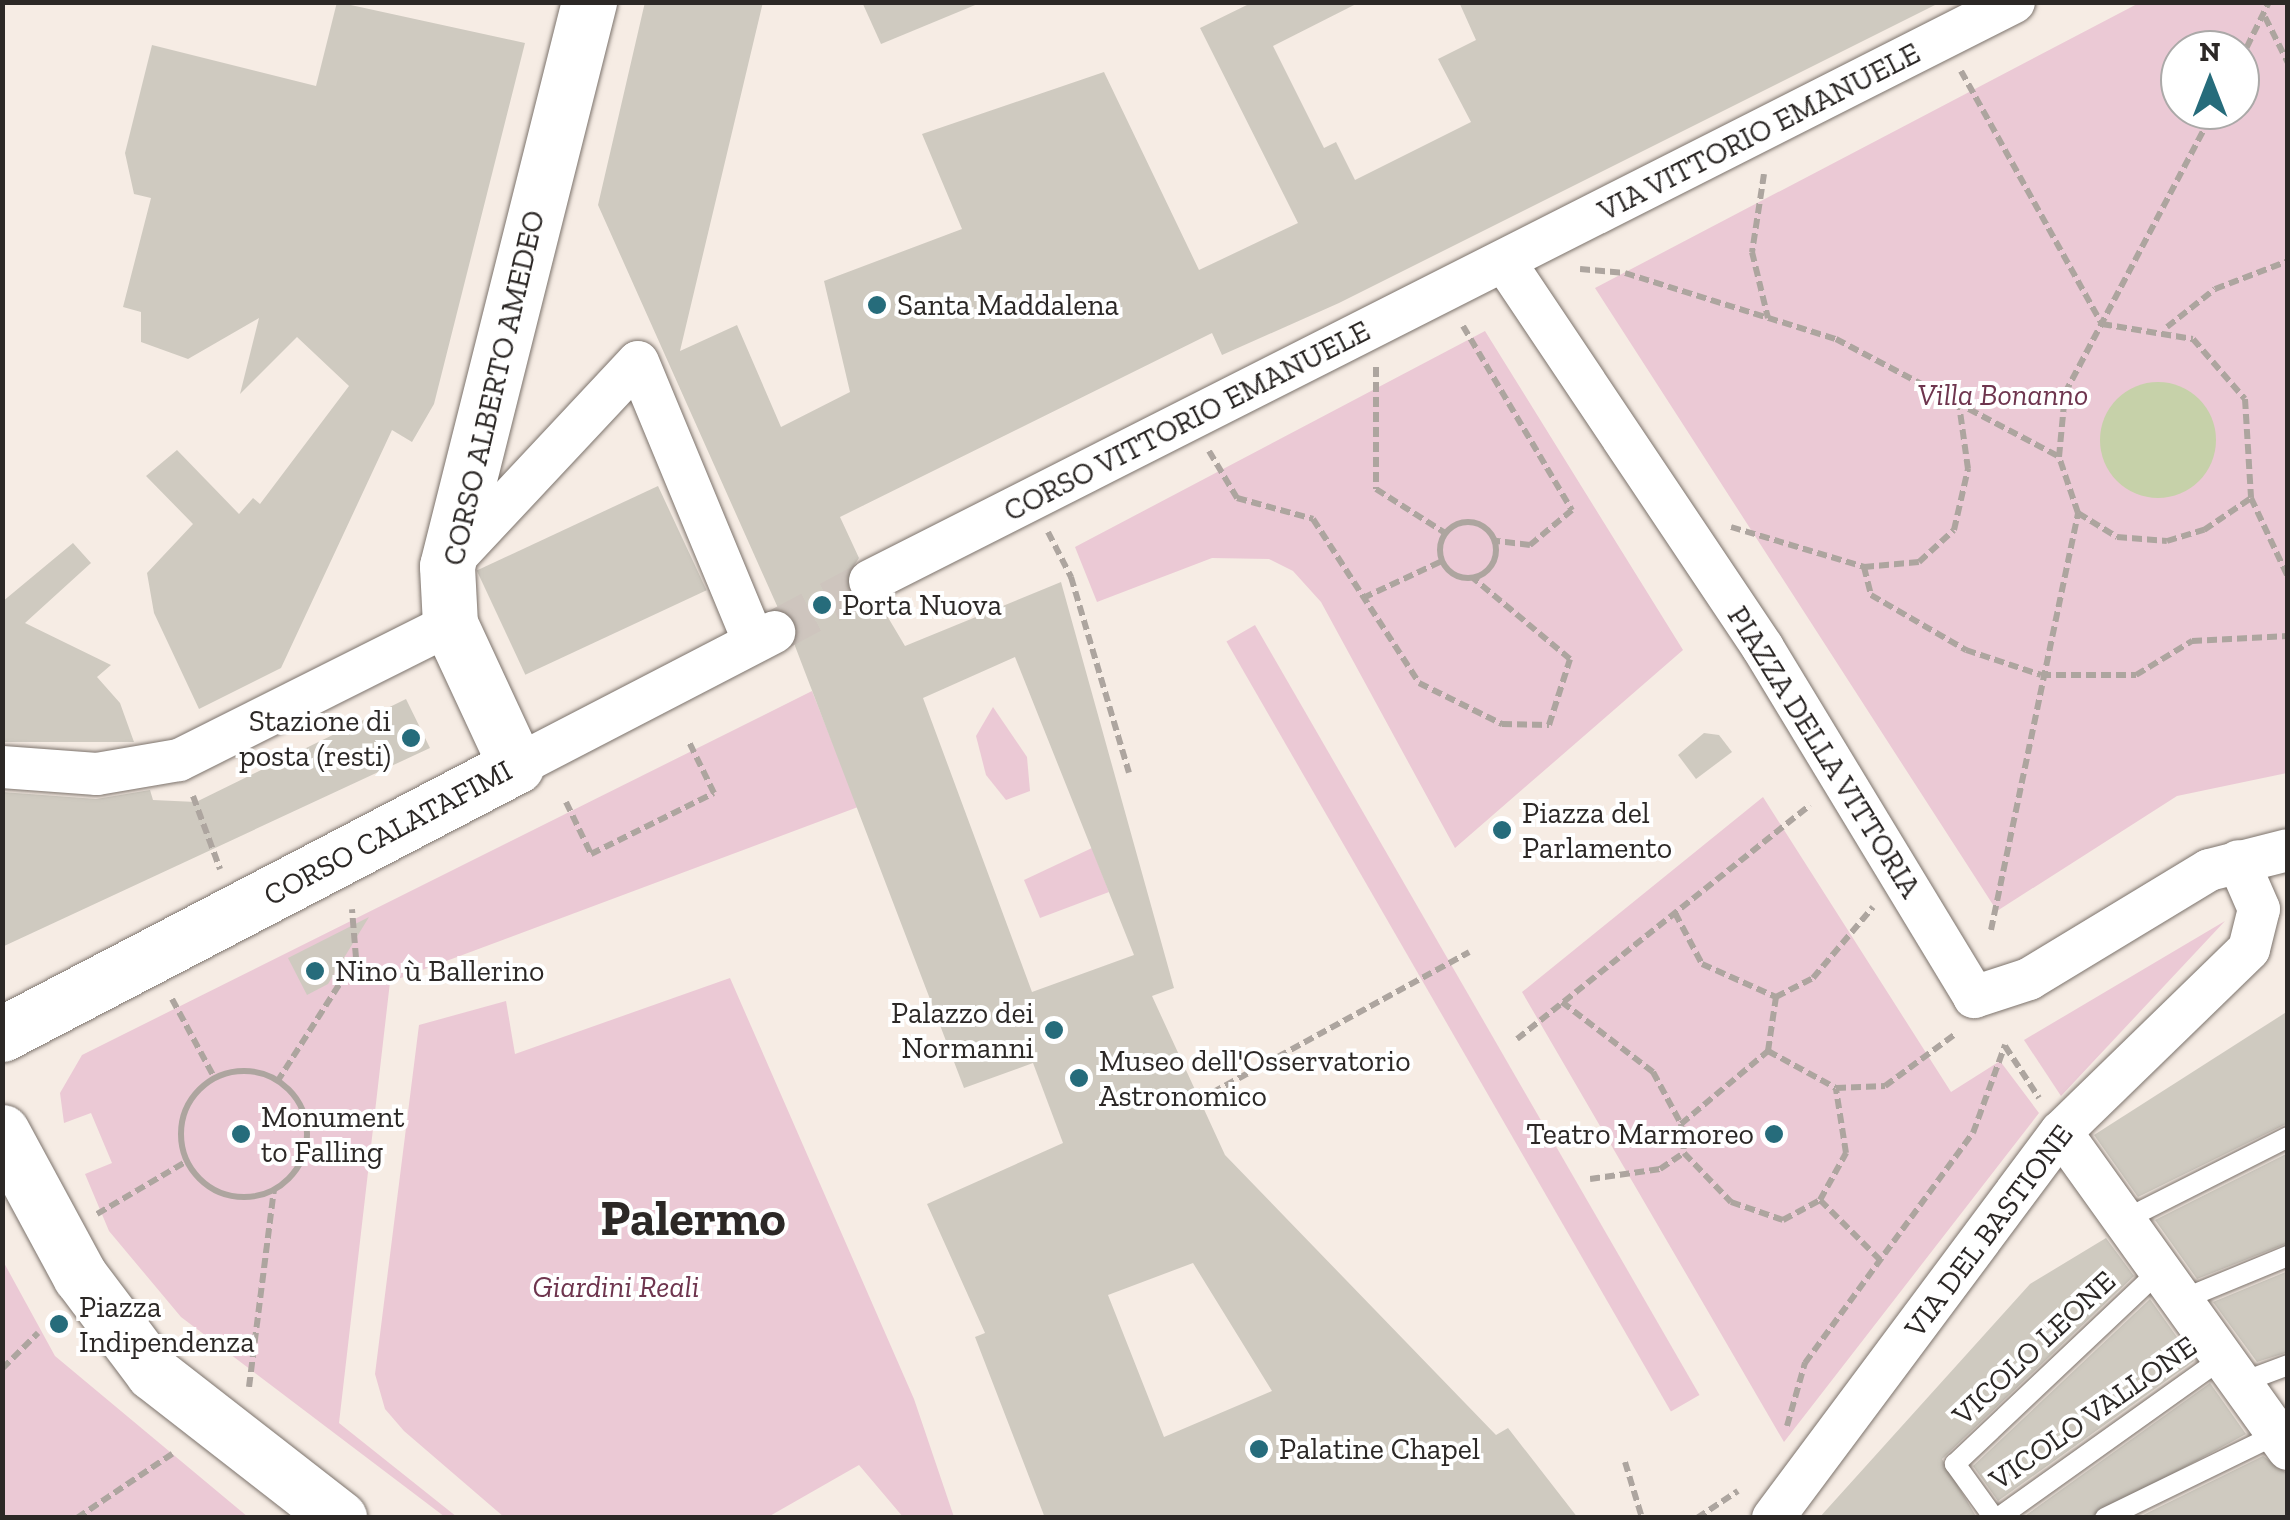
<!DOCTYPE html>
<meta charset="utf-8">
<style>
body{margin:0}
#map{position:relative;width:2290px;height:1520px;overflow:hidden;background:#f6ece4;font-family:"Zilla Slab",serif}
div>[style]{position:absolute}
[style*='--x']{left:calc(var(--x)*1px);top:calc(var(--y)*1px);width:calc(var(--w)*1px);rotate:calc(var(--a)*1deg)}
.green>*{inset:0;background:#ebc9d5;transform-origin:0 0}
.water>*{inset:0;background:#c6d1a9}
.round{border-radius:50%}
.building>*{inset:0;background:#cfcac0;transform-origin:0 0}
.street-tunnel>*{height:42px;margin-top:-21px;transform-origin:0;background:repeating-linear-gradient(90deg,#cec5be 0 42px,transparent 0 63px)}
.path>*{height:6px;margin-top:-3px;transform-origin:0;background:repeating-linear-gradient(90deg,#ada59f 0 10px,transparent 0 15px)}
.path>.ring{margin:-3px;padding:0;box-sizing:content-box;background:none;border:6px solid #ada59f;border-radius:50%}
.roads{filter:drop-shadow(0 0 2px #7c736c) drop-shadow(0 0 2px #7c736c)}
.lane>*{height:20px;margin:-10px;padding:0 10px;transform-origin:10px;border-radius:10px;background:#fff}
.street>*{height:42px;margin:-21px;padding:0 21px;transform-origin:21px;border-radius:21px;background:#fff}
.secondary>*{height:55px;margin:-27.5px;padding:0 27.5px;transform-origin:27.5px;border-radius:27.5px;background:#fff}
.dots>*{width:28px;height:28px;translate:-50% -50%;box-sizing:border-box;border:5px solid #fff;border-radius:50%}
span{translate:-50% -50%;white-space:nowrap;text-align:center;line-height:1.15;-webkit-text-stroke:8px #fff;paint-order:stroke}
.street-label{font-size:30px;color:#2c2826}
.poi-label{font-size:30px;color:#2c2826}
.left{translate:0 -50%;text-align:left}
.right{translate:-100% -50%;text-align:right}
.park-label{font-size:30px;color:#6e354e;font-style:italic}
.town-label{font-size:50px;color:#2c2826;font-weight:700}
.frame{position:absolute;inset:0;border:5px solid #2c2826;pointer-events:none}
.north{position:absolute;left:2160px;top:30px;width:100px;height:100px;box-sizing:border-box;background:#fff;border:2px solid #aba9a8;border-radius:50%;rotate:0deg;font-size:28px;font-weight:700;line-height:40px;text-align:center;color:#2c2826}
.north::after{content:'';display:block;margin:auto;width:35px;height:45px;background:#266c7b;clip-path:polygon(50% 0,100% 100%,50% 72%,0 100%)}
</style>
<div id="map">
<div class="green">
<i style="clip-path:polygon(evenodd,2139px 3px,2287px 3px,2287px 773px,2177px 796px,1997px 911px,1595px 288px,2139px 3px,2180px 50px,2240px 50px,2240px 110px,2180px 110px,2180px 50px)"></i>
<i style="clip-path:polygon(1485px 331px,1683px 650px,1455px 848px,1321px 602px,1293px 571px,1269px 559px,1212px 558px,1097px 602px,1075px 547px)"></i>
<i style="left:1255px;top:625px;width:889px;height:33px;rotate:60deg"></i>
<i style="clip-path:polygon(812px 691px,858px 807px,390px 982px,339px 1423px,457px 1517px,445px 1517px,181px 1317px,109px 1231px,85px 1174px,112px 1163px,91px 1113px,64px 1123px,60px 1093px,82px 1055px)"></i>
<i style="clip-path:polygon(993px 707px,1027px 757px,1030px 791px,1006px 800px,986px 775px,976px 736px)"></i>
<i style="clip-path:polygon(1763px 797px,1951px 1092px,2000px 1061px,2039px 1113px,1784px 1442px,1522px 992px)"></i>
<i style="clip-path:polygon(1092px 848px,1109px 892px,1040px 918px,1024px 880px)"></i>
<i style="clip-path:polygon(2225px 921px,2061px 1096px,2024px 1040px)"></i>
<i style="clip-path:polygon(730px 978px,914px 1399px,954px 1517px,903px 1517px,859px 1465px,768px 1517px,504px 1517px,404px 1431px,385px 1409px,375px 1374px,419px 1025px,506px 1001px,515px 1054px)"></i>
<i style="clip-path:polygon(3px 1261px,55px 1356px,248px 1517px,3px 1517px)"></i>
</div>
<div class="water">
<i class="round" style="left:2100px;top:382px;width:116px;height:116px"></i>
</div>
<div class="building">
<i style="clip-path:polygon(337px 2px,525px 43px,434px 404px,412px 442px,392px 430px,281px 668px,199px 709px,154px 613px,147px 573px,193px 524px,146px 476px,177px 450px,239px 514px,253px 498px,260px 504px,349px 386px,297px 337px,240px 394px,259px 318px,188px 359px,141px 342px,141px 312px,123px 307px,151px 198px,134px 194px,125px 153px,152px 45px,316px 86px)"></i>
<i style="clip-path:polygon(evenodd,645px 2px,763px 2px,680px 351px,737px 325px,781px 427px,850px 392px,824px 281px,962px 229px,922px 134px,1104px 72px,1199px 270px,1298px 223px,1200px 28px,1253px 2px,1360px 2px,1273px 46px,1324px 148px,1336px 142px,1355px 180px,1471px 122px,1438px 59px,1476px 40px,1459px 2px,1941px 2px,1339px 303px,1222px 355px,1212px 333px,840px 517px,859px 558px,845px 579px,848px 593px,880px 604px,905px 646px,1061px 582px,1174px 988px,1152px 996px,1225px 1155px,1496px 1435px,1508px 1428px,1578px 1518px,1045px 1518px,975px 1337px,985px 1333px,927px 1204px,1063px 1143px,1033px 1063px,964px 1088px,795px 646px,797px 621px,778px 608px,598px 205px,645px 2px,1015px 657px,1134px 955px,1032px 992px,923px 698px,1015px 657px,645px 2px,1193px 1263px,1272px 1391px,1164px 1437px,1108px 1295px,1193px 1263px)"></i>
<i style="clip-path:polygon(862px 2px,980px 2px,980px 3px,881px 44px)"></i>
<i style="left:658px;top:486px;width:115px;height:200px;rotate:65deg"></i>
<i style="clip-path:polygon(73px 543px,91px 563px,25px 623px,111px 665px,97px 677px,120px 703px,134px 742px,2px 742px,2px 602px)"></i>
<i style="clip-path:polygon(406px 699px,430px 748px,2px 947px,2px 792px,96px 799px,150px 790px,153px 800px,196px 802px)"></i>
<i style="clip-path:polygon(1704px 733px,1719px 735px,1732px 752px,1696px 779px,1678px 755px)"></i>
<i style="clip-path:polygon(369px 917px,328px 984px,307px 995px,288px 958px)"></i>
<i style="clip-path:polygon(2288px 1011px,2288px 1123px,2138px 1197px,2094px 1135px)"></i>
<i style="clip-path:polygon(2288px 1153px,2288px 1243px,2197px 1279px,2155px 1220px)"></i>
<i style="clip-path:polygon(2106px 1238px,2134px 1276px,1942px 1459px,1977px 1518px,1819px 1518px,2030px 1284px)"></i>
<i style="clip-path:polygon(2288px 1271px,2288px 1352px,2257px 1362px,2213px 1302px)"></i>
<i style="clip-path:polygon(2150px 1299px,2194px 1361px,1998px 1501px,1973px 1466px)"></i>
<i style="clip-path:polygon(2210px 1383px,2246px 1434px,2091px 1518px,2022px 1518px)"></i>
<i style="clip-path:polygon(2263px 1456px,2288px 1474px,2288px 1518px,2137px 1518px)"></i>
</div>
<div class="street-tunnel">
<i style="--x:774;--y:632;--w:109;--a:-28"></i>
</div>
<div class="path">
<i style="--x:2265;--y:17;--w:51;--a:63.4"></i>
<i style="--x:2240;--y:61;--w:66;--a:-63.8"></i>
<i style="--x:1961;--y:71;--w:290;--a:60.9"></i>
<i style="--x:2102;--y:324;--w:92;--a:9.4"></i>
<i style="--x:2193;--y:339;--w:79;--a:49.1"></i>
<i style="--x:2245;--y:399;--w:99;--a:86.5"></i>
<i style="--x:2251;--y:498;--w:87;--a:64.9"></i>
<i style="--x:1764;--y:174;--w:79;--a:98.7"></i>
<i style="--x:1752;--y:252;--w:68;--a:76.4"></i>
<i style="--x:1580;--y:269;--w:45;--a:5.1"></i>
<i style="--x:1625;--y:273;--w:221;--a:17.4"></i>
<i style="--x:1836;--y:339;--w:251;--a:27.8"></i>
<i style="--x:1463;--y:326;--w:214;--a:59.4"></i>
<i style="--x:1572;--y:510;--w:55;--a:140.2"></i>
<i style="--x:1530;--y:545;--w:35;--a:-173"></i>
<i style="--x:2167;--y:327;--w:61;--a:-38.4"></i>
<i style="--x:2215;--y:289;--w:78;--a:-21"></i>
<i style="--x:1376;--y:367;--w:122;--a:90"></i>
<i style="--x:1376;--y:489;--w:82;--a:32.5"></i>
<i style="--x:1209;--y:451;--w:55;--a:59.2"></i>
<i style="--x:1237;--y:498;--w:79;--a:15.4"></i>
<i style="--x:1313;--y:519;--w:195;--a:57.1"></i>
<i style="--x:1419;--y:683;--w:93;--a:26.3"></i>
<i style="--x:1502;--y:724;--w:47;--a:1.2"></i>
<i style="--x:1549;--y:725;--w:69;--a:-72.3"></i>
<i style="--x:1570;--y:659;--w:126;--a:-140.1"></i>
<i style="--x:2078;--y:513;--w:46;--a:31.6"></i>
<i style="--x:2117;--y:537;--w:50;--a:4.6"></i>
<i style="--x:2167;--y:541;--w:39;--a:-17"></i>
<i style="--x:2204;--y:530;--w:57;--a:-34.2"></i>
<i class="ring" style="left:1440px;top:522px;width:50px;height:50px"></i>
<i style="--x:1731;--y:527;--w:139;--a:16.7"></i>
<i style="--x:1864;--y:567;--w:55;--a:-5.2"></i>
<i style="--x:1919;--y:562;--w:47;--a:-42.4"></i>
<i style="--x:1954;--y:530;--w:63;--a:-77.1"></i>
<i style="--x:1968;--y:469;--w:66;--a:-97.9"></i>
<i style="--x:1048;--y:532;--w:51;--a:62.9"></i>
<i style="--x:1071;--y:577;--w:204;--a:73.5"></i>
<i style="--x:1864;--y:567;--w:29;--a:76"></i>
<i style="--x:1871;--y:595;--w:110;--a:30.1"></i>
<i style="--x:1966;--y:650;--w:79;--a:18.4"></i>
<i style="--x:2041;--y:675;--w:95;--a:0"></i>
<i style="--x:2136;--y:675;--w:66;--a:-31.3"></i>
<i style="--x:2192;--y:641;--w:96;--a:-3"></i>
<i style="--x:1363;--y:598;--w:87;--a:-25.1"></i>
<i style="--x:193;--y:796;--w:78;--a:69.7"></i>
<i style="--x:566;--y:802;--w:58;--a:64.3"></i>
<i style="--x:591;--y:854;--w:137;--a:-26.4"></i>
<i style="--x:714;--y:793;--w:59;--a:-116.1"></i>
<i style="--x:1675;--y:913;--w:58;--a:62.1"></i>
<i style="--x:1702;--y:964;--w:81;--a:24"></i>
<i style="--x:1776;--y:997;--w:42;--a:-27.2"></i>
<i style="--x:1813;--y:978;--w:93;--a:-49.8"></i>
<i style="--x:1991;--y:930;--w:426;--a:-78.2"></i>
<i style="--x:2078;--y:513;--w:59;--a:-108.7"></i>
<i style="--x:2059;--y:457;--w:64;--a:-84.6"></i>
<i style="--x:2065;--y:393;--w:320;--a:-62.2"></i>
<i style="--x:172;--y:999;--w:91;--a:61.7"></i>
<i style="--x:1562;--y:1002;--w:115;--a:37.6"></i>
<i style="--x:1653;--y:1072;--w:59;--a:61.7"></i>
<i style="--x:1681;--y:1124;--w:29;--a:84"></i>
<i style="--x:1684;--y:1153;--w:68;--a:46.2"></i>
<i style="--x:1731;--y:1202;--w:55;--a:19.1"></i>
<i style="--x:1783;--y:1220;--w:42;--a:-28.4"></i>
<i style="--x:1820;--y:1200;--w:88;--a:45"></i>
<i style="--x:1517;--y:1039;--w:375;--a:-38.6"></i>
<i style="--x:2005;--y:1046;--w:62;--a:56.8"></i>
<i style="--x:1768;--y:1051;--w:77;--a:28.6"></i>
<i style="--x:1836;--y:1088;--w:49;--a:-2.3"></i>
<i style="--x:1885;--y:1086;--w:86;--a:-36.5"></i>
<i class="ring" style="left:181px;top:1071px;width:120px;height:120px"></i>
<i style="--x:277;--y:1082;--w:147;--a:-57.5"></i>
<i style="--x:356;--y:958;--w:49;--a:-94.7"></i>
<i style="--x:1199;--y:1100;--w:308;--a:-28.7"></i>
<i style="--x:1681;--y:1124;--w:114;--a:-40"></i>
<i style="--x:1768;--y:1051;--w:55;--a:-81.6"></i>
<i style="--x:1590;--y:1179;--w:71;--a:-8.1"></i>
<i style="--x:1660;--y:1169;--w:29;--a:-34"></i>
<i style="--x:1820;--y:1200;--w:54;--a:-61"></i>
<i style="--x:1846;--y:1153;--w:65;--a:-98.9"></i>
<i style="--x:97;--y:1214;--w:104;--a:-30.5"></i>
<i style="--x:2;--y:1369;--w:51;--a:-45"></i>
<i style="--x:249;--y:1387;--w:200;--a:-82.8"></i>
<i style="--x:1787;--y:1426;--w:66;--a:-74.1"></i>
<i style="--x:1805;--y:1363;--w:285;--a:-53.9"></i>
<i style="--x:1973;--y:1133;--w:94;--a:-70"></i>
<i style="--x:1625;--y:1462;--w:59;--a:73.1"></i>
<i style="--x:77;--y:1518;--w:115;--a:-34"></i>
<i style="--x:1697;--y:1518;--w:49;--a:-33.4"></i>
</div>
<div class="roads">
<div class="lane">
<i style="--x:2124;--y:1220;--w:184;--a:-26.8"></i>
<i style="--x:2181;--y:1300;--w:116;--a:-22.4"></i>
<i style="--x:2240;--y:1383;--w:51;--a:-20.6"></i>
<i style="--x:1994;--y:1518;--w:67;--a:-125.8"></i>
<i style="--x:1955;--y:1464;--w:281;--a:-43.4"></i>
<i style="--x:1998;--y:1518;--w:275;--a:-35.5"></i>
<i style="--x:2105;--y:1518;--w:191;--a:-26"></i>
</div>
<div class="street">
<i style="--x:1504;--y:261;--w:466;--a:56.2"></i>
<i style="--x:1763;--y:648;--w:408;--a:58.8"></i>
<i style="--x:1974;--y:997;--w:58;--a:-18.1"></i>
<i style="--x:2029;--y:979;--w:210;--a:-31.2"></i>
<i style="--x:2209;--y:870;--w:81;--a:-14.2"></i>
<i style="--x:447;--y:566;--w:279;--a:-46.9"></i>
<i style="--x:638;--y:362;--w:303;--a:67.5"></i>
<i style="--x:870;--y:581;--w:1282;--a:-26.84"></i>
<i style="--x:516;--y:766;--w:291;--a:-27.4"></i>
<i style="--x:2;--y:767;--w:95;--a:4.2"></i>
<i style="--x:97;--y:774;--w:83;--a:-9.7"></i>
<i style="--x:179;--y:760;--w:303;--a:-26.6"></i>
<i style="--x:2061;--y:1132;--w:390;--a:54.4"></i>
<i style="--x:1773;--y:1518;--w:482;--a:-53.3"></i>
<i style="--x:2061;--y:1132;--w:262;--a:-44.2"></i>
<i style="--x:2249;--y:949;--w:41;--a:-76"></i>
<i style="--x:2259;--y:909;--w:52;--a:-113.6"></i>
</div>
<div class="secondary">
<i style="--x:2;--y:1034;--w:580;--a:-27.54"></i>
<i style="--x:516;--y:766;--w:157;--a:-114.9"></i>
<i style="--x:450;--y:624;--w:58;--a:-93"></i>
<i style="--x:447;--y:566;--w:582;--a:-75.87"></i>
<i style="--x:2;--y:1132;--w:164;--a:61.6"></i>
<i style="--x:80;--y:1276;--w:121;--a:53"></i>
<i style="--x:153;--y:1373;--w:236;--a:37.9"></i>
</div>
</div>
<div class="dots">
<i style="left:877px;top:305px;background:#266c7b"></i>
<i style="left:822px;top:605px;background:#266c7b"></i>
<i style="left:411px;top:738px;background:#266c7b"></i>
<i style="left:1502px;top:830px;background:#266c7b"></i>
<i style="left:315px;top:971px;background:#266c7b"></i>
<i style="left:1054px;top:1030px;background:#266c7b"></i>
<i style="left:1079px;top:1078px;background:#266c7b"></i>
<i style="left:241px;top:1134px;background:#266c7b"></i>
<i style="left:1774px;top:1134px;background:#266c7b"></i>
<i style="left:59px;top:1324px;background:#266c7b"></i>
<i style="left:1259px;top:1449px;background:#266c7b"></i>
</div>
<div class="street-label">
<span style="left:1759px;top:132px;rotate:-27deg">VIA VITTORIO EMANUELE</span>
<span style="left:494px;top:388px;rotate:-77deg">CORSO ALBERTO AMEDEO</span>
<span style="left:1187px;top:421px;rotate:-27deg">CORSO VITTORIO EMANUELE</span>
<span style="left:1824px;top:752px;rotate:58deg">PIAZZA DELLA VITTORIA</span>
<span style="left:388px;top:833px;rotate:-28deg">CORSO CALATAFIMI</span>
<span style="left:1989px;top:1231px;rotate:-53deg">VIA DEL BASTIONE</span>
<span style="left:2034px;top:1348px;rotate:-43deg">VICOLO LEONE</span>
<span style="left:2093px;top:1413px;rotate:-35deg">VICOLO VALLONE</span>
</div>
<div class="poi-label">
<span class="left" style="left:897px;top:305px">Santa Maddalena</span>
<span class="left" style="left:842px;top:605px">Porta Nuova</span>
<span class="right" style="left:391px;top:738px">Stazione di<br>posta (resti)</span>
<span class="left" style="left:1522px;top:830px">Piazza del<br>Parlamento</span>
<span class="left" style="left:335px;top:971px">Nino ù Ballerino</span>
<span class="right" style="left:1034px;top:1030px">Palazzo dei<br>Normanni</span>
<span class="left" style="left:1099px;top:1078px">Museo dell'Osservatorio<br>Astronomico</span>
<span class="left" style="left:261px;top:1134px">Monument<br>to Falling</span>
<span class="right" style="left:1754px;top:1134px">Teatro Marmoreo</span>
<span class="left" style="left:79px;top:1324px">Piazza<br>Indipendenza</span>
<span class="left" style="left:1279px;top:1449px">Palatine Chapel</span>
</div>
<div class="park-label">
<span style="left:2003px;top:395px">Villa Bonanno</span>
<span style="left:616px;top:1287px">Giardini Reali</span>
</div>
<div class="town-label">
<span style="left:693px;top:1219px">Palermo</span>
</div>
<div class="frame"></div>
<div class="north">N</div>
</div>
